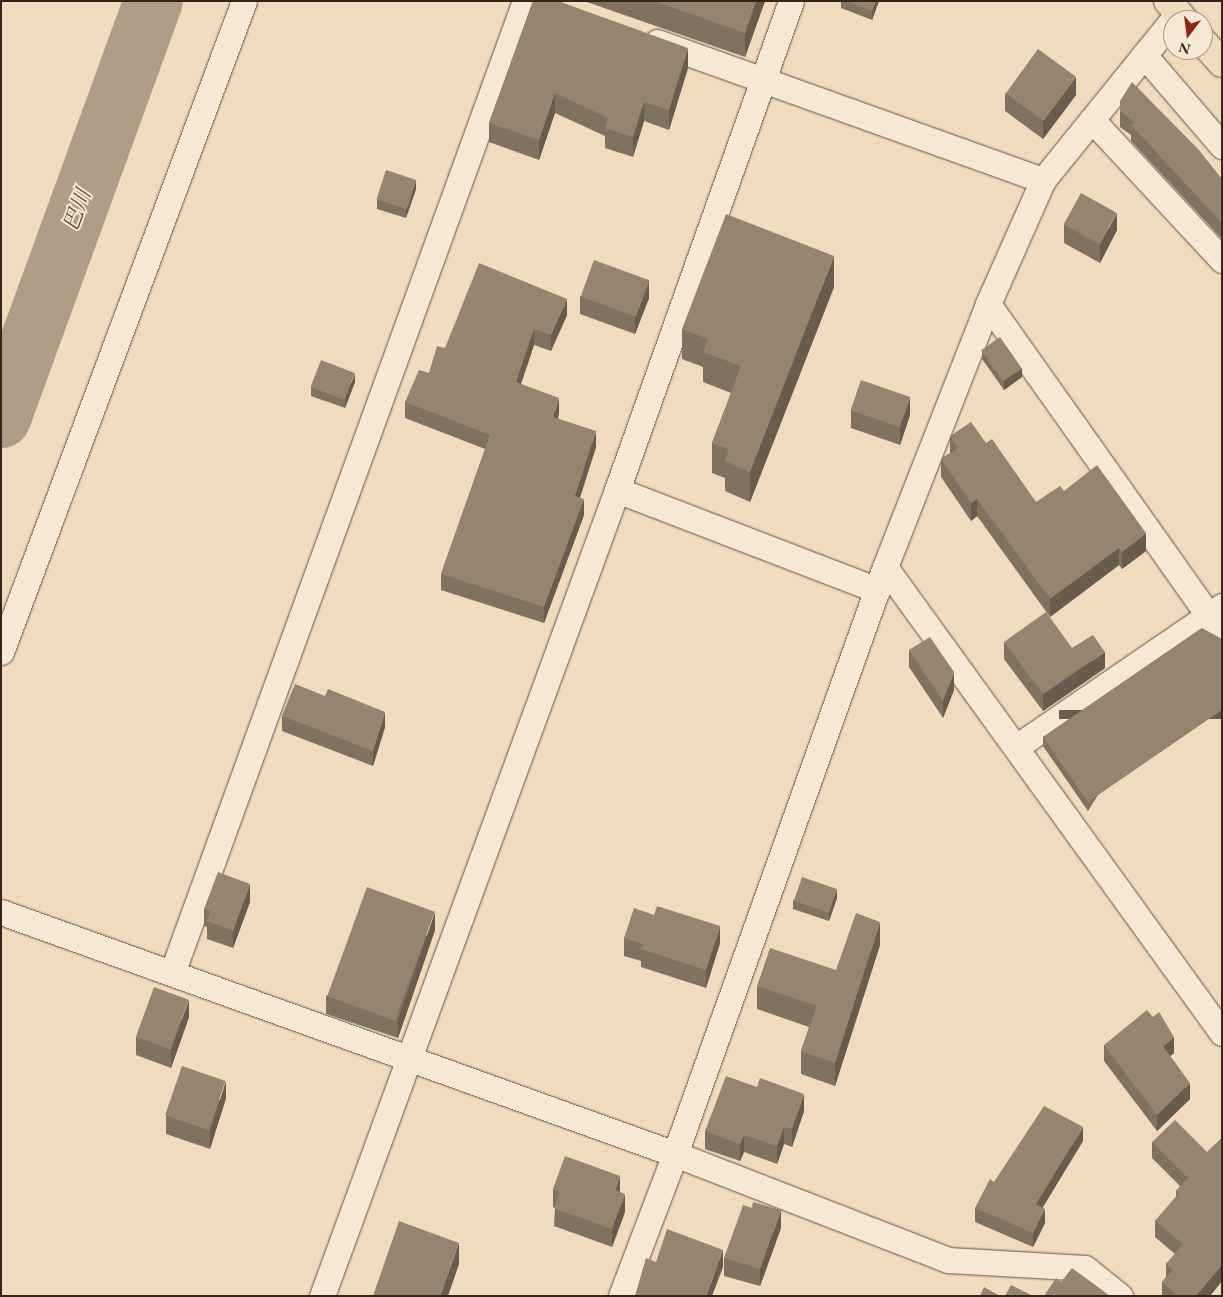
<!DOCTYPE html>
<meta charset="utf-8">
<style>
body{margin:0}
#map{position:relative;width:1223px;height:1297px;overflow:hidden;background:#f0dbbe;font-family:"EB Garamond","Noto Serif JP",serif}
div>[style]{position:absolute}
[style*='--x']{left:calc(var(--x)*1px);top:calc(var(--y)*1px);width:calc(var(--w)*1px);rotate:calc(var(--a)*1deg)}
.river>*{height:59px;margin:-29.5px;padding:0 29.5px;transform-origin:29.5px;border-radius:29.5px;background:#b09d87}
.roads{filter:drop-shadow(0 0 1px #625244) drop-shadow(0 0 1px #625244)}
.minor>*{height:25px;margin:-12.5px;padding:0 12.5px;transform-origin:12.5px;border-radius:12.5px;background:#f5e8d5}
.primary>*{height:28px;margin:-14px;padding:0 14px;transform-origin:14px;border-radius:14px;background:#f0dbbe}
.wall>*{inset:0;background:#807260}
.shaded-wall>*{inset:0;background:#685c4e;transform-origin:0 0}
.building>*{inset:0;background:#958470;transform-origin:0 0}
span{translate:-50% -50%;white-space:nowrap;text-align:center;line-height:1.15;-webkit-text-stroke:4px #f5e8d5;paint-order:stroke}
.water-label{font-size:21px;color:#58493b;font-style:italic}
.frame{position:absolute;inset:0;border:2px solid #33251b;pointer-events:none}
.north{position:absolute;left:1163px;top:10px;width:50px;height:50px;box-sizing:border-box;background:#f5e8d5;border:1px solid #a79a8b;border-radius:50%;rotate:195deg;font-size:14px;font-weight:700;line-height:20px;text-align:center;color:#33251b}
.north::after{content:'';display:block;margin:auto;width:18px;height:22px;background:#8f2418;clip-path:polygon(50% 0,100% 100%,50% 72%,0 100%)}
</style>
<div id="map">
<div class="river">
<i style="--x:1;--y:418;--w:444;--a:-70"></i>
</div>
<div class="roads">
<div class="minor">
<i style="--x:657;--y:42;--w:410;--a:19.7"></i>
<i style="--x:1144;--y:55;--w:120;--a:49.4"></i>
<i style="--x:1092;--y:120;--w:191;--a:47.1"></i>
<i style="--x:988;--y:304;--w:405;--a:54.7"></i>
<i style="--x:617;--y:490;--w:279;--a:21"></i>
<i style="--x:885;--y:567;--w:575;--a:54.13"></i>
<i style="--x:1;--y:652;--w:695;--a:-69.53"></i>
<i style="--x:1016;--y:747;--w:250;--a:-34.4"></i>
<i style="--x:1;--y:912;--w:716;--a:19.75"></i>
<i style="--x:675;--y:1154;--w:293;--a:21.2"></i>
<i style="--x:948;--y:1260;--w:137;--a:3.3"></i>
<i style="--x:1085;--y:1268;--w:45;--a:38.7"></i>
<i style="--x:172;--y:973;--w:1034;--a:-70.04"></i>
<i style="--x:322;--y:1296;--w:858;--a:-69.9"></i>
<i style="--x:617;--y:490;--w:519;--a:-70.41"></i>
<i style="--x:621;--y:1296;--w:152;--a:-69.2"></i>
<i style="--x:675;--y:1154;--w:623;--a:-70.32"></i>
<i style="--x:885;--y:567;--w:282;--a:-68.6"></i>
<i style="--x:988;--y:304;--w:136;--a:-66.1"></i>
<i style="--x:1043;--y:180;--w:215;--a:-51"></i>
</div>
<div class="primary">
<i style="--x:1168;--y:1;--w:25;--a:50"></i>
<i style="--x:1203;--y:42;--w:28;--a:48"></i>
</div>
</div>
<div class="wall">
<i style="clip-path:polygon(533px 1px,688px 68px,669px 130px,644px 121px,633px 157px,605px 148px,605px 136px,555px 113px,539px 160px,489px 142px,489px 123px)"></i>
<i style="clip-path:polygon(584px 1px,765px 1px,745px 57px)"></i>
<i style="clip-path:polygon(841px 1px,879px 1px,872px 20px,841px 8px)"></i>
<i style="clip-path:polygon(1005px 93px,1076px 95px,1043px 139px,1005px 111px)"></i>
<i style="clip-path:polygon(1120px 101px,1222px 179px,1222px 239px,1131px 141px,1131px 135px,1120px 127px)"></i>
<i style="clip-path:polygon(416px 189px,406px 218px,377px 209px,377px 200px)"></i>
<i style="clip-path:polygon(1064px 225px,1117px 230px,1100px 263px,1064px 243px)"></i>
<i style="clip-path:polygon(834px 287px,750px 502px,725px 491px,725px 478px,712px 473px,712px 443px,731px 393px,703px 382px,703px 367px,682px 359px,682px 329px)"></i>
<i style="clip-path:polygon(580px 296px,649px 298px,635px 334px,580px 314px)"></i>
<i style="clip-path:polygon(567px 315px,551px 351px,534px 345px,521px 384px,559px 414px,558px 418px,596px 447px,580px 498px,584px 515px,544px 623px,441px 590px,441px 574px,485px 449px,405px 418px,405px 402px,429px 373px)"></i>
<i style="clip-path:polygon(982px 351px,1022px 377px,1004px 390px,982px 359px)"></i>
<i style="clip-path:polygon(355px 382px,345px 408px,311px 396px,311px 387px)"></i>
<i style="clip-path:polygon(851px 410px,910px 415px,900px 445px,851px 428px)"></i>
<i style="clip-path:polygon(950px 436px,986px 443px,1036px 502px,1064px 491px,1146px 551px,1122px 569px,1119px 565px,1050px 617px,977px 516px,971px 521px,941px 477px,941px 459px,950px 453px)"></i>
<i style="clip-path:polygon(1202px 628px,1088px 811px,1043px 746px,1043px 737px)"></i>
<i style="clip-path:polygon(1004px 642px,1072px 648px,1105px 668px,1043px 711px,1004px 659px)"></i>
<i style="clip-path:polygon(909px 650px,954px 690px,943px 718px,909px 667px)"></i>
<i style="clip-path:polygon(282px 716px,385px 727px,373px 766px,282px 731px)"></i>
<i style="clip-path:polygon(837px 898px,829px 921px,793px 909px,793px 900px)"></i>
<i style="clip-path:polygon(250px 902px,233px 948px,207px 939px,207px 927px,204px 926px,204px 909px)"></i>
<i style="clip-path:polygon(654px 915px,720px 943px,706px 988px,641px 967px,641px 961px,624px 956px,624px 938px)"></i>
<i style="clip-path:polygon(435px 930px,398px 1038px,326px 1014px,326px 996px)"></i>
<i style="clip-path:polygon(880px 945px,835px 1086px,801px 1074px,801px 1051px,809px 1027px,757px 1009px,757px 986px,836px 970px)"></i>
<i style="clip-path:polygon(189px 1017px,171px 1068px,136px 1055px,136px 1037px)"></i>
<i style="clip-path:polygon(1104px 1045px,1174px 1053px,1170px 1056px,1190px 1099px,1157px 1131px,1104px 1061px)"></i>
<i style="clip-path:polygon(226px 1098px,210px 1149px,166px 1134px,166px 1116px)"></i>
<i style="clip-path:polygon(804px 1111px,792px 1147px,784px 1144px,777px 1164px,744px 1152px,740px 1161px,705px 1149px,705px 1131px)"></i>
<i style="clip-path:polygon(1222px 1138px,1222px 1281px,1210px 1296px,1162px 1296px,1162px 1282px,1166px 1277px,1166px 1264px,1175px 1254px,1155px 1237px,1155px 1221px,1176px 1197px,1176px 1191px,1180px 1186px,1152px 1158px,1152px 1142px,1207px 1152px)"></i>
<i style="clip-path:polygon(1083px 1141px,1043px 1207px,1045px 1223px,1033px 1247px,975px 1222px,975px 1208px,994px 1182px)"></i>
<i style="clip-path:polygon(553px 1189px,620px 1192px,625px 1212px,612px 1247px,554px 1226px,555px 1208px,553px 1207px)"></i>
<i style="clip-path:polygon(781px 1228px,760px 1286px,724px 1276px,724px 1258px)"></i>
</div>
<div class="shaded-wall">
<i style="clip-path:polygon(756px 1px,765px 1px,745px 57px,745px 33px)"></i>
<i style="clip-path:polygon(876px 1px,879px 1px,872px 20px,872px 11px)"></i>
<i style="clip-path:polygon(688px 48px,688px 68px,669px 130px,669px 110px)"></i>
<i style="clip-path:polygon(1076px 77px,1076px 95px,1043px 139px,1043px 121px)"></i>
<i style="clip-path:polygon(555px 93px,555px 113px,539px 160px,539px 140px)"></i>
<i style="clip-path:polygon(644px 102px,644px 121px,633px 157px,633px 137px)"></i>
<i style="clip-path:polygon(416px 180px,416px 189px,406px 218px,406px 209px)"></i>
<i style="clip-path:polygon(1117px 213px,1117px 230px,1100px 263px,1100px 245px)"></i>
<i style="clip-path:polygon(834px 256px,834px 287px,750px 502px,750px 472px)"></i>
<i style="clip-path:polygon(649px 280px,649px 298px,635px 334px,635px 317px)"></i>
<i style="clip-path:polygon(567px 299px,567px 315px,551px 351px,551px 335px)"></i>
<i style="clip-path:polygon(534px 329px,534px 345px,516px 398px,516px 382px)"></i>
<i style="clip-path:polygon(1022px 368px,1022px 377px,1004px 390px,1004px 381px)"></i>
<i style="clip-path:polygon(355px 373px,355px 382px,345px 408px,345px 400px)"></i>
<i style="clip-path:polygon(910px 397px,910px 415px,900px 445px,900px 427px)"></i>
<i style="clip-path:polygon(559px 398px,559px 414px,553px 433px,553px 417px)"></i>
<i style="clip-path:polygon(596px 431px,596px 447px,575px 512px,575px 496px)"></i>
<i style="clip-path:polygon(584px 499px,584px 515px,544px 623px,544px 607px)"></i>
<i style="clip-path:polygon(977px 499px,977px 516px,971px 521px,971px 503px)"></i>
<i style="clip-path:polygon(1146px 533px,1146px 551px,1122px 569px,1122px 552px)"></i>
<i style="clip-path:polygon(1119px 548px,1119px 565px,1050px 617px,1050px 599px)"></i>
<i style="clip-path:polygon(1105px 652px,1105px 668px,1043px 711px,1043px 694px)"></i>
<i style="clip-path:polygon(954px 672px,954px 690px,943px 718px,943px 701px)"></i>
<i style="left:1222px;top:710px;width:9px;height:163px;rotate:90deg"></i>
<i style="clip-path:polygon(385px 712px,385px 727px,373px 766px,373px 751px)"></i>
<i style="clip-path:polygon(250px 884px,250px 902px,233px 948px,233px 931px)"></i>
<i style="clip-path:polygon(837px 889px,837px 898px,829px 921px,829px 912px)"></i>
<i style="clip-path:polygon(435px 912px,435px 930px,398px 1038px,398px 1020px)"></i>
<i style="clip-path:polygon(880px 922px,880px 945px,835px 1086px,835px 1063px)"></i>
<i style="clip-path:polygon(720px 926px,720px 943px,706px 988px,706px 970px)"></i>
<i style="clip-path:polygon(189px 1000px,189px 1017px,171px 1068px,171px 1050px)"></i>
<i style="clip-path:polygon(1174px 1037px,1174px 1053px,1163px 1062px,1163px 1046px)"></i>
<i style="clip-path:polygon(226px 1081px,226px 1098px,210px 1149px,210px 1131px)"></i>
<i style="clip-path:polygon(1190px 1083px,1190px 1099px,1157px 1131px,1157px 1115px)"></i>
<i style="clip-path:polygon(804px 1094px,804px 1111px,792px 1147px,792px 1129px)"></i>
<i style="clip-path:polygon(784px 1127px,784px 1144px,777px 1164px,777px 1146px)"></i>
<i style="clip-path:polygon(1083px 1127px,1083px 1141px,1036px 1218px,1036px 1204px)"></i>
<i style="clip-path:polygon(744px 1135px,744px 1152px,740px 1161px,740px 1144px)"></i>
<i style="clip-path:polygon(620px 1176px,620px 1194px,615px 1190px)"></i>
<i style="clip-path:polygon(625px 1194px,625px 1212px,612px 1247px,612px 1229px)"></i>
<i style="clip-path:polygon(1045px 1209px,1045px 1223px,1033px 1247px,1033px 1233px)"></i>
<i style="clip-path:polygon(781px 1210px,781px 1228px,760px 1286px,760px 1269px)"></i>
<i style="clip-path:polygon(459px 1243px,459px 1264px,448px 1296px,440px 1296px)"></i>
<i style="clip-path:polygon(723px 1250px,723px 1267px,712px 1296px,706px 1296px)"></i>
<i style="clip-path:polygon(1222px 1265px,1222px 1281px,1210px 1296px,1196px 1296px)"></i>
</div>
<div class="building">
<i style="clip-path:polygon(533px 1px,558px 1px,688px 48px,669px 110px,644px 102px,633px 137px,605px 128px,608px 118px,555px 93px,539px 140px,489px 123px)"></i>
<i style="clip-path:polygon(654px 1px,756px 1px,745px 33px)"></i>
<i style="clip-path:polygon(846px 1px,876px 1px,872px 11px)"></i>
<i style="left:1038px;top:49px;width:47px;height:55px;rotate:36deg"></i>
<i style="clip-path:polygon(1132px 82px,1198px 149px,1222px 179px,1222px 223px,1131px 125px,1135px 122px,1120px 111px,1120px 101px)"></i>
<i style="left:386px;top:170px;width:32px;height:31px;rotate:18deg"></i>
<i style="left:1081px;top:193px;width:41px;height:36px;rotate:29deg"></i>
<i style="clip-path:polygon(726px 214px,834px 256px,750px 472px,725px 461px,729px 449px,712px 443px,741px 366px,703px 352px,708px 339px,682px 329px)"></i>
<i style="left:594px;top:260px;width:59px;height:39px;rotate:20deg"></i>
<i style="clip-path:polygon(479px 263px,567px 299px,551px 335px,534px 329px,516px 382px,559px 398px,553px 417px,596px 431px,575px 496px,584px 499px,544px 607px,441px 574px,490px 435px,405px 402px,419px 370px,429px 373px,437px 346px,445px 348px)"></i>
<i style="left:1000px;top:337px;width:38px;height:23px;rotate:55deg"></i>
<i style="left:321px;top:360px;width:36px;height:29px;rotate:21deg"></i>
<i style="left:861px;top:380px;width:52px;height:32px;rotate:19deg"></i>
<i style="clip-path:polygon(971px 422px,986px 443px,992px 439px,1036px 502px,1060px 486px,1064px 491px,1097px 465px,1146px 533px,1122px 552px,1119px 548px,1050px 599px,977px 499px,971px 503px,941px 459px,958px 448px,950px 436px)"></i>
<i style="clip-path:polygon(1046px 612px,1072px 648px,1093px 635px,1105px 652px,1043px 694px,1004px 642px)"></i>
<i style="clip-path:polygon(1202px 628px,1222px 639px,1222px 710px,1088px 802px,1043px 737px)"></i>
<i style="clip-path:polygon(930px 637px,954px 672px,943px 701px,909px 650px)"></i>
<i style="clip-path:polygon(295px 684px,325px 696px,328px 689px,385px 712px,373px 751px,282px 716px)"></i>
<i style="clip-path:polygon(218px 872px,250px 884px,233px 931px,207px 921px,210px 911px,204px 909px)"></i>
<i style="left:802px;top:877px;width:37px;height:25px;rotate:19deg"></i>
<i style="left:367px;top:887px;width:72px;height:116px;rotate:20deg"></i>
<i style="clip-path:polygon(657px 906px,720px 926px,706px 970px,641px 949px,643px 944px,624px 938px,634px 908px,654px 915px)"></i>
<i style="clip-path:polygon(856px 913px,880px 922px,835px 1063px,801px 1051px,817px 1006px,757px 986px,770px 948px,836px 970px)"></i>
<i style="left:154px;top:987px;width:37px;height:53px;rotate:20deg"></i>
<i style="clip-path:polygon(1147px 1010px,1153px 1017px,1159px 1012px,1174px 1037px,1163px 1046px,1190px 1083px,1157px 1115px,1104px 1045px)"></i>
<i style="left:182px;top:1066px;width:46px;height:52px;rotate:19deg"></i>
<i style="clip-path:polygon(726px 1076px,757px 1087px,760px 1078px,804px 1094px,792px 1129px,784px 1127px,777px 1146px,744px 1135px,740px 1144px,705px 1131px)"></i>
<i style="clip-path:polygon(1044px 1106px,1083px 1127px,1036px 1204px,1045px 1209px,1033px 1233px,975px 1208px,990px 1179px,994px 1182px)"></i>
<i style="clip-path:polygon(1175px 1120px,1207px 1152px,1222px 1138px,1222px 1265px,1196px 1296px,1178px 1296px,1162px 1282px,1173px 1270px,1166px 1264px,1183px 1244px,1155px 1221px,1179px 1193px,1176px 1191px,1188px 1178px,1152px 1142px)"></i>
<i style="clip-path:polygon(565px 1156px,620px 1176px,615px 1190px,625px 1194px,612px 1229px,554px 1208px,560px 1192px,553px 1189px)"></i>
<i style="clip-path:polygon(753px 1202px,781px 1210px,760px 1269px,724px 1258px,743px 1205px,752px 1208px)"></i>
<i style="clip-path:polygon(399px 1221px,459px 1243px,440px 1296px,373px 1296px)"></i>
<i style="clip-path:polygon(667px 1229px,723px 1250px,706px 1296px,635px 1296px,646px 1258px,656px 1262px)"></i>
<i style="clip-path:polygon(1072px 1268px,1110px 1296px,1044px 1296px,1056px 1278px,1061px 1282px)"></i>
<i style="clip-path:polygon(1011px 1285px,1033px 1296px,1005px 1296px)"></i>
<i style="clip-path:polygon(984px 1287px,1000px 1296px,980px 1296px)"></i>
</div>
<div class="water-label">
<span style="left:77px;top:210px;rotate:-70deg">巴川</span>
</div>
<div class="frame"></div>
<div class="north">N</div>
</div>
